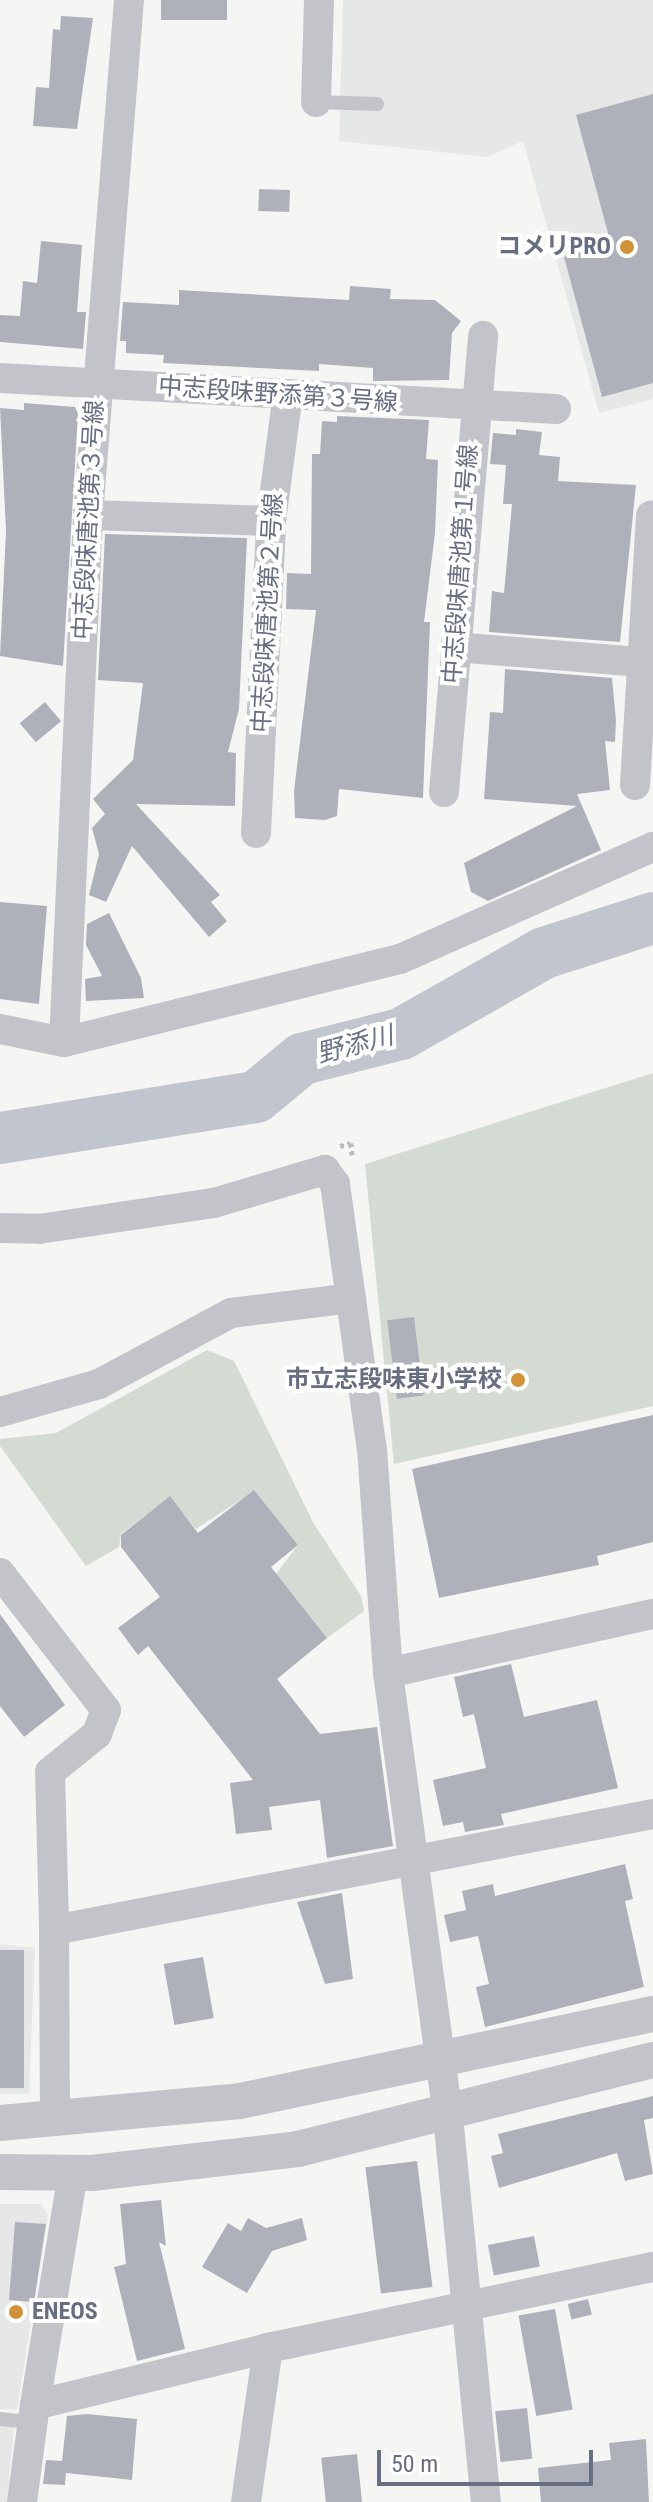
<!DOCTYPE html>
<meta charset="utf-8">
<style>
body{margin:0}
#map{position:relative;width:653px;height:2502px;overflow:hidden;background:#f5f6f4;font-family:"Roboto Condensed","Noto Sans JP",sans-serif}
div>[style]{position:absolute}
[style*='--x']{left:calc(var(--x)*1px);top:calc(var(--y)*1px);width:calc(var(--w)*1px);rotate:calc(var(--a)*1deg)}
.built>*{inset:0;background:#e6e7e7}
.green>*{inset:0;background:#d4dbd3}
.river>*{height:52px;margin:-26px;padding:0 26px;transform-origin:26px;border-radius:26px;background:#c1c5cd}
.building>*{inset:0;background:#aeb1b9;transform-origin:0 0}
.path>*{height:5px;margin-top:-2.5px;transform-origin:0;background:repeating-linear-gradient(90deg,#babbbf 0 4px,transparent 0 8px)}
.service>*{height:14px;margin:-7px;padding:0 7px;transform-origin:7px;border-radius:7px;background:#c2c4c9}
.minor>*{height:30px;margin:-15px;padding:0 15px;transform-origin:15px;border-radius:15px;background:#c2c4c9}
.tertiary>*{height:36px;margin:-18px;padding:0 18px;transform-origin:18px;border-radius:18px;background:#c2c4c9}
.dots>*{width:22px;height:22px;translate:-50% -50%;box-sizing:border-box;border:4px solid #fff;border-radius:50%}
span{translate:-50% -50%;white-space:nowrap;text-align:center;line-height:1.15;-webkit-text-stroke:8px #fff;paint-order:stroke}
.poi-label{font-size:24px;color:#686e82;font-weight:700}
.right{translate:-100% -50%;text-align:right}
.left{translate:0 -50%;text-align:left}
.street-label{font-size:24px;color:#686e82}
.water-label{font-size:26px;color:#697485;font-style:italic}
.scale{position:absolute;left:377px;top:2450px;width:216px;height:36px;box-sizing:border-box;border:4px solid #686e82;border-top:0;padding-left:10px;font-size:24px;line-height:28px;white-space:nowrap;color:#686e82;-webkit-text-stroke:6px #fff;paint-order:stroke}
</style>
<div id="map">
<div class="built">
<i style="clip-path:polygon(343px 0,653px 0,653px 399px,599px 413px,523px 141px,487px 157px,339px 141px)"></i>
<i style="clip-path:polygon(0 1944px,35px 1948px,29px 2094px,0 2094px)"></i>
<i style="clip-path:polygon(0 2204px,41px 2204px,48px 2215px,17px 2410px,0 2409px)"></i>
<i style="clip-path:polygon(0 2426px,14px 2427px,7px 2502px,0 2502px)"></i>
</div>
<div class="green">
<i style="clip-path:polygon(653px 1073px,653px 1406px,394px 1464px,365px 1164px)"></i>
<i style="clip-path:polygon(207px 1350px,234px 1361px,314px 1524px,361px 1596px,364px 1611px,327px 1638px,276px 1574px,298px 1545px,254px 1491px,196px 1529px,169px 1497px,121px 1534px,119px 1547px,86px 1566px,0 1446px,0 1439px,56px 1433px)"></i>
</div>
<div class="river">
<i style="--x:0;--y:1138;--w:259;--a:-9.1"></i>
<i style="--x:256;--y:1097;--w:60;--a:-39.6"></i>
<i style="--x:302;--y:1059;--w:102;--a:-14.2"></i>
<i style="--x:401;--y:1034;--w:164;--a:-29.5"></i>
<i style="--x:544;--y:953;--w:114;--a:-17.8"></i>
</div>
<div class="building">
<i style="left:161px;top:0;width:66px;height:20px"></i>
<i style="clip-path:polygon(61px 16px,93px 18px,77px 129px,33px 126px,36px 87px,49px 88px,53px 29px,60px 30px)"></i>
<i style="clip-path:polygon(653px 94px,653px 383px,602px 397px,564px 257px,611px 244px,576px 115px)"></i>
<i style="left:259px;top:189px;width:31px;height:22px;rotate:2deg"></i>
<i style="clip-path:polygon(41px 241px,82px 245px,77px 312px,86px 312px,83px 349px,0 342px,0 315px,20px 316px,23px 281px,37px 283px)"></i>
<i style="clip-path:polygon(350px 286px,391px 289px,390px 299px,435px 300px,461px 321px,452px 333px,449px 380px,373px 381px,373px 368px,319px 364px,319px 371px,163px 363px,164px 355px,126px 353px,126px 341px,120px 341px,123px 302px,179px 305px,179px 290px,349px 300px)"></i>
<i style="clip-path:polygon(24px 403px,75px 407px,78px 414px,63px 666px,0 656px,6px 531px,0 408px,24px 410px)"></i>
<i style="clip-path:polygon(337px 416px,429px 420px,426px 459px,438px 460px,435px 533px,424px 622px,430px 622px,423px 798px,339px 789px,337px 816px,325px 820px,295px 818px,294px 791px,316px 610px,286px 609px,287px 573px,311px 574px,312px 454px,320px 454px,322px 421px,337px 422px)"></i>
<i style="clip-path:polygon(516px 429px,542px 432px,539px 455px,560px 457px,558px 481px,636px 485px,620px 642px,489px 632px,492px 591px,504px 593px,512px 504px,503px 504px,506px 465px,490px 464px,493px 433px,516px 435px)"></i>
<i style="clip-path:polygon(105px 534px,247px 538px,239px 709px,228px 752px,236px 753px,235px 806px,136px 804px,220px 895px,211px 902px,227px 921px,209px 937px,132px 846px,106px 902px,89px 895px,99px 854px,92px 828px,105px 814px,93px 799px,133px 760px,143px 683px,98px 680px)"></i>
<i style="clip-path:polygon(505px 669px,612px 678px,616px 720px,615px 742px,605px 741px,610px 790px,577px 794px,601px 850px,488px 901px,471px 892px,464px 863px,577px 806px,484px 799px,490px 712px,503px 713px)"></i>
<i style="left:45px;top:702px;width:25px;height:33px;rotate:50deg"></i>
<i style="clip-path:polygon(0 902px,47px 906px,39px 1004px,0 999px)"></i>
<i style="clip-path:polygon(109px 913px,141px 978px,144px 998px,86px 1001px,85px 979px,102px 976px,86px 945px,87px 924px)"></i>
<i style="left:414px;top:1317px;width:79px;height:27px;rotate:83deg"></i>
<i style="clip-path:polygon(653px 1415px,653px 1542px,597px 1556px,599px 1565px,439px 1598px,412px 1469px)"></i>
<i style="clip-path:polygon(254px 1490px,298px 1545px,271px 1567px,327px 1638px,277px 1679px,320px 1734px,377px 1727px,393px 1846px,327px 1858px,320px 1800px,269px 1807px,272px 1830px,236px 1834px,230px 1783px,253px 1780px,148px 1646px,138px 1655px,118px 1628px,160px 1597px,121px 1547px,121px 1535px,170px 1496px,198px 1533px)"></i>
<i style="clip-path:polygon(0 1614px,65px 1705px,24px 1737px,0 1706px)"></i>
<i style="clip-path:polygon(511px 1664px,524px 1717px,597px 1700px,618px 1788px,501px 1814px,504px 1825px,465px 1832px,463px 1822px,443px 1826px,433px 1780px,486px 1768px,474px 1714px,463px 1717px,454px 1677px)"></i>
<i style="clip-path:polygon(625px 1864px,633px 1899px,625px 1901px,644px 1987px,485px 2027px,476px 1987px,489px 1984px,478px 1936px,450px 1942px,444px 1915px,466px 1910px,462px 1891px,493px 1884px,495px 1896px)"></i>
<i style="clip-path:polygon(342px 1893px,353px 1979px,325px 1984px,297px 1902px)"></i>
<i style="left:0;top:1950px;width:24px;height:138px"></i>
<i style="left:203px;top:1957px;width:62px;height:40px;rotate:80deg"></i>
<i style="clip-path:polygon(653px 2096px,653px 2118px,644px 2120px,653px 2174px,625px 2181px,617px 2153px,499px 2188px,491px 2156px,503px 2153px,498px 2134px)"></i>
<i style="left:417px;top:2161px;width:127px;height:52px;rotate:83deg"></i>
<i style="clip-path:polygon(161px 2200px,166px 2246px,159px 2242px,185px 2349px,137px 2361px,114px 2267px,126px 2264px,120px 2204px)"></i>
<i style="clip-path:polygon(248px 2218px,266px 2228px,302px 2218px,307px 2240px,272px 2251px,247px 2293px,202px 2267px,228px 2223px,241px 2231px)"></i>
<i style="clip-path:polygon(15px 2222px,46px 2224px,34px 2302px,9px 2300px)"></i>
<i style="left:534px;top:2236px;width:31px;height:47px;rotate:79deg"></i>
<i style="left:588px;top:2299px;width:16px;height:21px;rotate:76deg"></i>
<i style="left:555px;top:2309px;width:102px;height:37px;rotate:80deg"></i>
<i style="left:527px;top:2408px;width:51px;height:32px;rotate:84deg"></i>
<i style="clip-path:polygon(87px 2414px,137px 2419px,132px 2480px,66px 2473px,65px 2485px,43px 2484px,46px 2460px,62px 2461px,67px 2416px)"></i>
<i style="clip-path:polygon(646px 2439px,649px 2502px,541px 2502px,538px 2468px,611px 2460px,609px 2443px)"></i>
<i style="left:357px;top:2454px;width:48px;height:36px;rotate:84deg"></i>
</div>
<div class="path">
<i style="--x:340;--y:1146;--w:11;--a:-15"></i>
<i style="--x:351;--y:1143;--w:12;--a:85"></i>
</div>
<div class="service">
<i style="--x:316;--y:102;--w:61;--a:1.9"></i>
<i style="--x:0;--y:2419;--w:30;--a:6"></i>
</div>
<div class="minor">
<i style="--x:316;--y:102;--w:102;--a:-88.3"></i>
<i style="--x:0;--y:378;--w:557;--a:3.19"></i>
<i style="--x:88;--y:515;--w:183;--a:1.9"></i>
<i style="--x:455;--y:647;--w:199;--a:4.6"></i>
<i style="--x:635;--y:785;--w:270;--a:-86.6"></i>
<i style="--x:444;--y:792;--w:458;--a:-85.1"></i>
<i style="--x:256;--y:833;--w:312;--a:-87.2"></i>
<i style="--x:271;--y:521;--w:128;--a:-82.4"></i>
<i style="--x:0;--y:1029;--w:65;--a:11.5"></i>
<i style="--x:64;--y:1042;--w:346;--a:-13.9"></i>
<i style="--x:400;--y:959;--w:277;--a:-23.9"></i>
<i style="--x:64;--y:1042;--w:528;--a:-87.39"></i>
<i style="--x:88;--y:515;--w:517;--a:-85.45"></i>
<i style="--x:0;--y:1228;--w:39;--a:1"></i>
<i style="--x:39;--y:1229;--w:177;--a:-8.5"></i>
<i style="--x:214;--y:1203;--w:116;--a:-16.6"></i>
<i style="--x:325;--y:1170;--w:17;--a:54"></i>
<i style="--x:335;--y:1184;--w:268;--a:82.1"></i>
<i style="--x:372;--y:1449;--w:225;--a:85.9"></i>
<i style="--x:388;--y:1673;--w:447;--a:82.3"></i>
<i style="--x:448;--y:2116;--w:388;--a:84.4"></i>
<i style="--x:0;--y:1412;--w:103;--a:-15.8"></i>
<i style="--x:99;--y:1384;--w:150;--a:-28.3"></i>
<i style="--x:231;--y:1313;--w:121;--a:-7.1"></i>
<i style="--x:0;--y:1573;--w:173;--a:52.3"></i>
<i style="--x:106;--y:1710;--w:26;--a:111"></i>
<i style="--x:97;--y:1734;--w:60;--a:141"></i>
<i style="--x:50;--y:1772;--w:158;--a:88.5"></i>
<i style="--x:388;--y:1673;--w:271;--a:-12.6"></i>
<i style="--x:55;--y:2121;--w:191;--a:-90.3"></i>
<i style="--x:54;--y:1930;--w:610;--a:-10.96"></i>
<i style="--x:35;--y:2405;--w:236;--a:-80.7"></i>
<i style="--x:22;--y:2502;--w:98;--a:-82.4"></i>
<i style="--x:35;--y:2405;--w:240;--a:-13.7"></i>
<i style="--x:246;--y:2502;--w:156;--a:-81.9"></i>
<i style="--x:268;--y:2348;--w:393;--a:-11.9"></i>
</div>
<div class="tertiary">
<i style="--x:0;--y:2123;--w:241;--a:-5.2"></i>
<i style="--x:240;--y:2101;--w:422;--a:-11.9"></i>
<i style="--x:0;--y:2172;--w:92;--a:0.6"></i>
<i style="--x:92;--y:2173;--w:207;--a:-6.6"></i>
<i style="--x:298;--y:2149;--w:366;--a:-14.1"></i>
</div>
<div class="dots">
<i style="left:627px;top:247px;background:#d39237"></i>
<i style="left:518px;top:1380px;background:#d39237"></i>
<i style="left:16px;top:2312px;background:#d39237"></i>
</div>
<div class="poi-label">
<span class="right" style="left:611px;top:247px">コメリPRO</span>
<span class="right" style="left:502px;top:1380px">市立志段味東小学校</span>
<span class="left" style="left:32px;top:2312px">ENEOS</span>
</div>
<div class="street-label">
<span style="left:278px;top:395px;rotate:4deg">中志段味野添第３号線</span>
<span style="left:89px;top:520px;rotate:-87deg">中志段味唐池第３号線</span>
<span style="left:461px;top:564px;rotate:-86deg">中志段味唐池第１号線</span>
<span style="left:268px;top:613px;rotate:-87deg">中志段味唐池第２号線</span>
</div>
<div class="water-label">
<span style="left:355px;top:1045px;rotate:-15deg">野添川</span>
</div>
<div class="scale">50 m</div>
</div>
